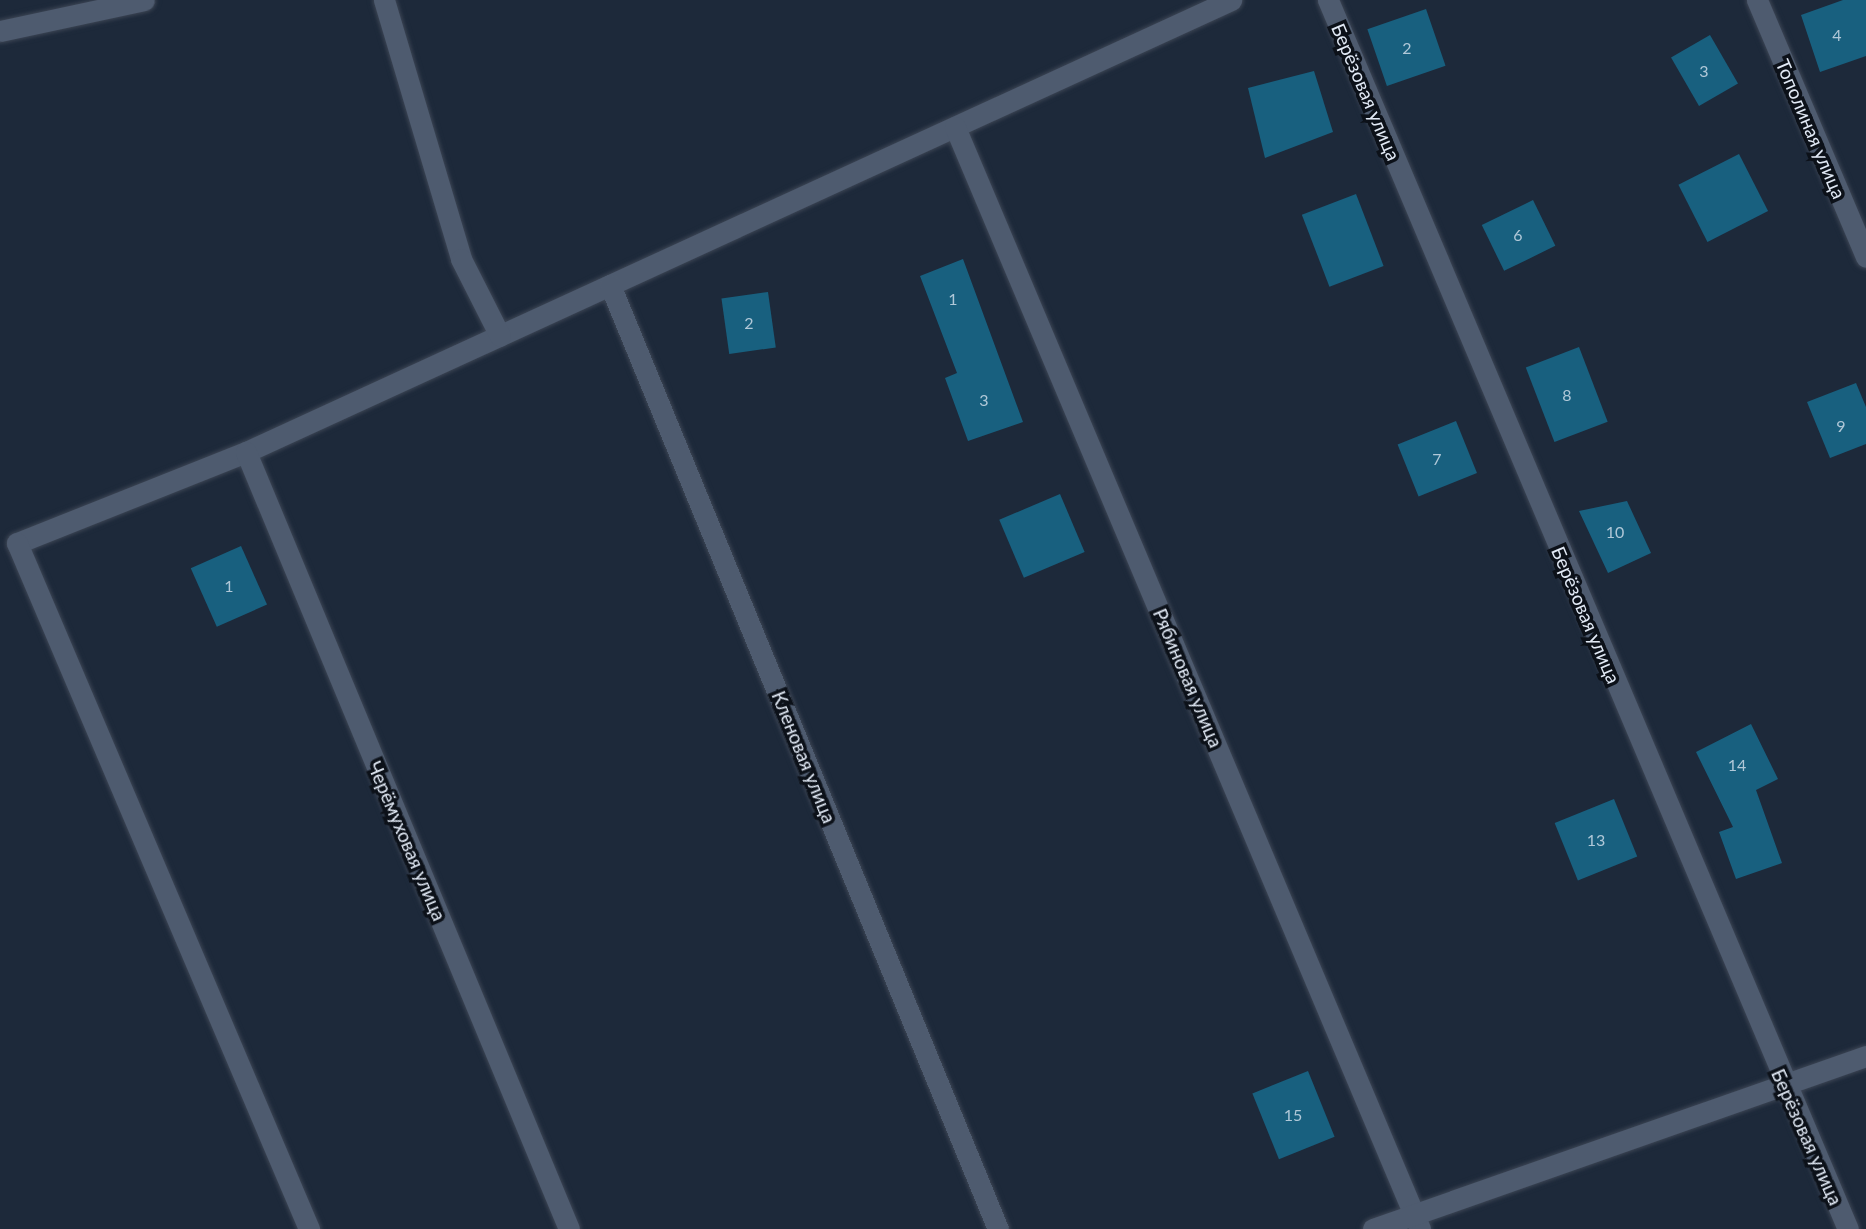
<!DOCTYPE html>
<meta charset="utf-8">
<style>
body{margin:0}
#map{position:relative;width:1866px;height:1229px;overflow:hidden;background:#1d293a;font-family:Lato,sans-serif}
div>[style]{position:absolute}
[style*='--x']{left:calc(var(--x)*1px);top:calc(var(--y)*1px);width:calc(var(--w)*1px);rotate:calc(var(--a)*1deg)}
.building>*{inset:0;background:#18607f;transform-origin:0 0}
.roads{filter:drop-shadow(0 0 2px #3c4554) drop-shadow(0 0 2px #3c4554)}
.service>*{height:21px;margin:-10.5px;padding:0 10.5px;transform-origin:10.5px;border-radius:10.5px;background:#4e5b6f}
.minor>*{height:21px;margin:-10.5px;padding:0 10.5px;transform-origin:10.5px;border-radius:10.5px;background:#4e5b6f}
span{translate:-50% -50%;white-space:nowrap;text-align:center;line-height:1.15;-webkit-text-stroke:7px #0c1119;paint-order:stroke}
.number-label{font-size:16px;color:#b0c8d8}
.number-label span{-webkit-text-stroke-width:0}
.street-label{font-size:19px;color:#e2eaf6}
</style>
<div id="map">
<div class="building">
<i style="clip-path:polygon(1843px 0,1866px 0,1866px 56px,1820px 72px,1801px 15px)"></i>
<i style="left:1426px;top:9px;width:60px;height:62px;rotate:71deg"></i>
<i style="left:1710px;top:35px;width:56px;height:45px;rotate:60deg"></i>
<i style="clip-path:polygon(1314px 71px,1333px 132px,1265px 158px,1248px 88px)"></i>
<i style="left:1739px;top:154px;width:64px;height:68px;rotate:63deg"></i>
<i style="left:1356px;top:194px;width:77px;height:58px;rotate:69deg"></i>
<i style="left:1533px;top:200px;width:51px;height:57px;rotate:64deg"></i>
<i style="clip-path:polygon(963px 259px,1023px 422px,968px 441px,945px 378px,957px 373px,920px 276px)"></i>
<i style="left:768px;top:292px;width:56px;height:47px;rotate:82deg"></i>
<i style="left:1579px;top:347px;width:80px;height:57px;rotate:69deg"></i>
<i style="clip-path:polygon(1856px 383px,1866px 407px,1866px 444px,1830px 458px,1807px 402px)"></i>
<i style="left:1456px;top:421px;width:56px;height:63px;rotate:68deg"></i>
<i style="left:1060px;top:494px;width:63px;height:66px;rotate:67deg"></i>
<i style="clip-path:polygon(1627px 501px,1651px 553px,1608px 573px,1579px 511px)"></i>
<i style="left:241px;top:546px;width:64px;height:55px;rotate:66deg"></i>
<i style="clip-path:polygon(1751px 724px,1778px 779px,1756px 790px,1782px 863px,1736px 879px,1719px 832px,1733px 827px,1696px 752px)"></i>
<i style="left:1614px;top:799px;width:62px;height:64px;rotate:68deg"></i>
<i style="left:1308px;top:1071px;width:71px;height:60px;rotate:68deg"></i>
</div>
<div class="roads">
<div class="service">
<i style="--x:0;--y:31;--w:147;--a:-12.1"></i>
<i style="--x:17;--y:543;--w:246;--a:-21.7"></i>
<i style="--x:246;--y:452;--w:1084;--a:-24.65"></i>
</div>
<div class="minor">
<i style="--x:384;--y:0;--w:270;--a:73.4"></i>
<i style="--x:461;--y:259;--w:86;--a:63.1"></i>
<i style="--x:1328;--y:0;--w:1334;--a:67.07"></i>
<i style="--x:1757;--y:0;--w:279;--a:67"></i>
<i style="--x:955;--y:127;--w:1196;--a:67.12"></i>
<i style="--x:610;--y:285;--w:1021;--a:67.66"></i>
<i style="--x:246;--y:452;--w:841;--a:67.43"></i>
<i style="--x:17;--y:543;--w:746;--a:66.94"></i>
<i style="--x:1373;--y:1229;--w:522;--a:-19.34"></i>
</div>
</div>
<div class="number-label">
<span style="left:1837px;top:35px">4</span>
<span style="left:1407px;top:48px">2</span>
<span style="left:1704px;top:71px">3</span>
<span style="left:1518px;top:235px">6</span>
<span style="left:953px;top:299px">1</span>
<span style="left:749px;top:323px">2</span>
<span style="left:1567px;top:395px">8</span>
<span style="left:984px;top:400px">3</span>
<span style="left:1841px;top:426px">9</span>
<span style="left:1437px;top:459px">7</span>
<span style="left:1615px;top:532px">10</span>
<span style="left:229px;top:586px">1</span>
<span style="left:1737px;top:765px">14</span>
<span style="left:1596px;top:840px">13</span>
<span style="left:1293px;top:1115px">15</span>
</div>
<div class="street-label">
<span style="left:1366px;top:92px;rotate:67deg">Берёзовая улица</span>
<span style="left:1811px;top:129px;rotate:67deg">Тополиная улица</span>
<span style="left:1586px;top:615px;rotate:67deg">Берёзовая улица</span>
<span style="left:1188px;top:678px;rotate:67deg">Рябиновая улица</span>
<span style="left:804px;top:757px;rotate:68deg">Кленовая улица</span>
<span style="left:407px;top:841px;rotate:67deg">Черёмуховая улица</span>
<span style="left:1807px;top:1137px;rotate:66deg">Берёзовая улица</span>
</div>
</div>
